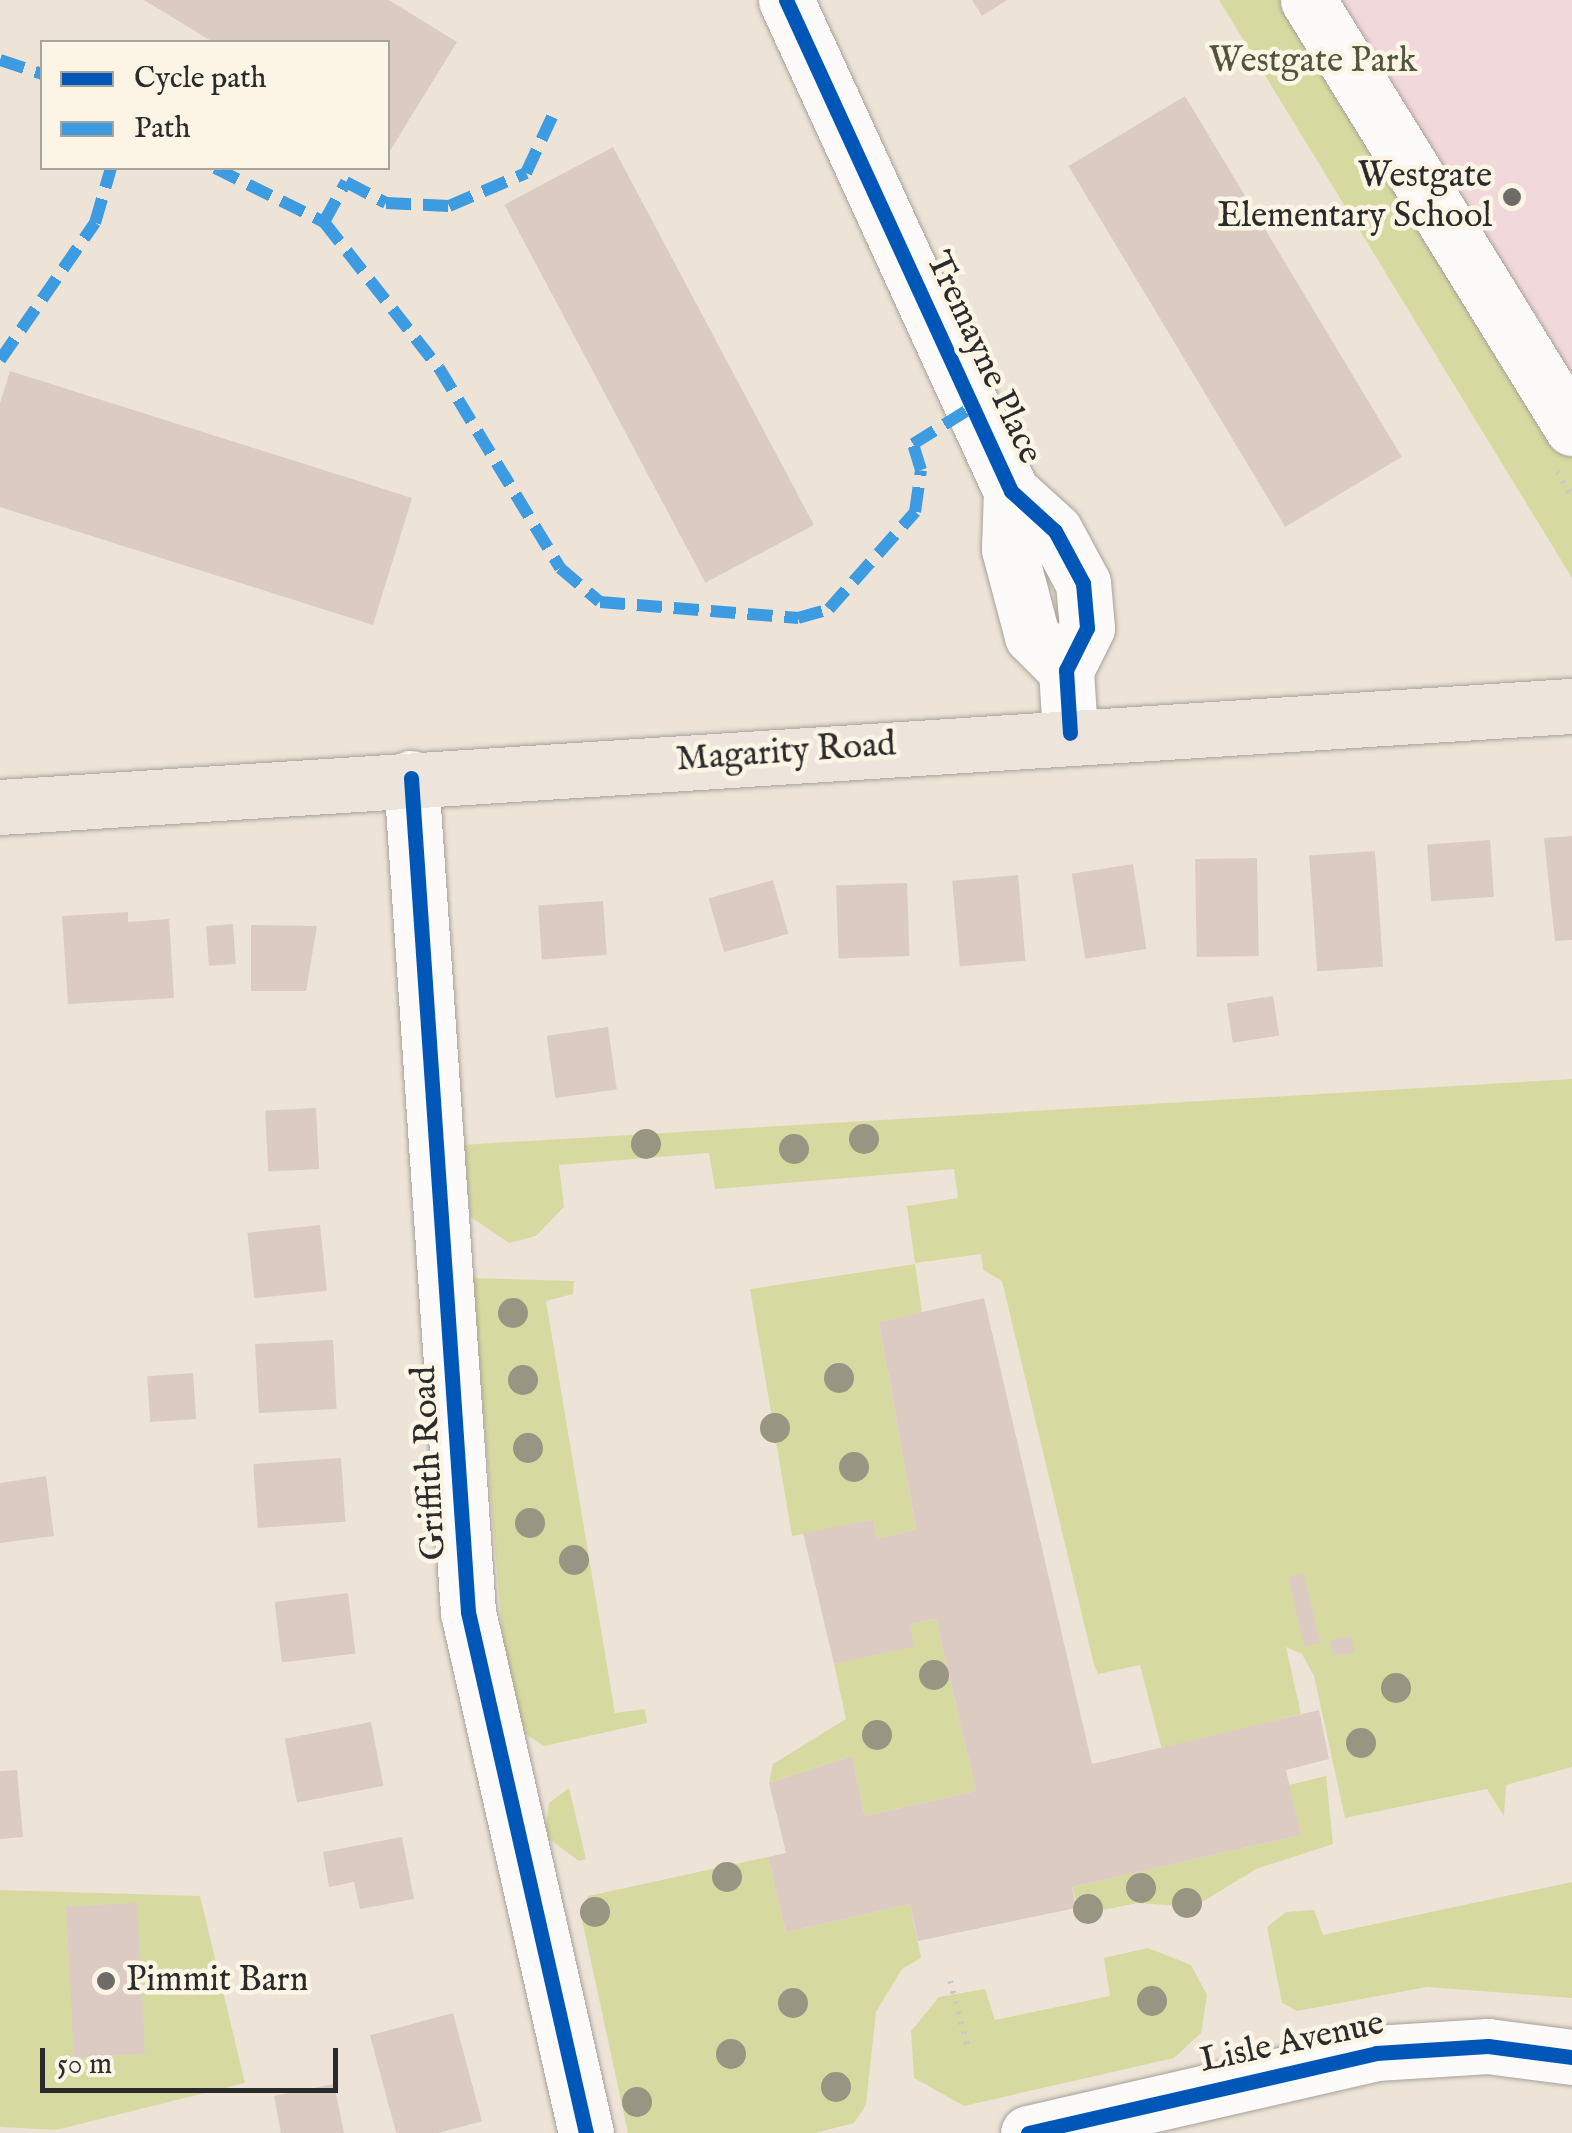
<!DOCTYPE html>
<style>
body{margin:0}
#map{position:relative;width:1572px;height:2133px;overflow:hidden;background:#ede4d7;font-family:"IM FELL English",serif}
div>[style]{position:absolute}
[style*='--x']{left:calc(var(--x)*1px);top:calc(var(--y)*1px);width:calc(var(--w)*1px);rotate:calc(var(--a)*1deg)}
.built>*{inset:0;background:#f1d8db}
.green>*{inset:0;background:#d7daa0}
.building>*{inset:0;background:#dccbc3;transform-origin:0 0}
.path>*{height:6px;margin-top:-3px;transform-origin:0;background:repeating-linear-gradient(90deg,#cbc9c6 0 2.5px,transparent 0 10.5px)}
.roads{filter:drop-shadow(0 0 2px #a7a19a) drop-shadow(0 0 2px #a7a19a)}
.minor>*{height:55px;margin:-27.5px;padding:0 27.5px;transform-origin:27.5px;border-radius:27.5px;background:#fcfbf9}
.major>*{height:55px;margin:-27.5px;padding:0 27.5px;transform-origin:27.5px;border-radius:27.5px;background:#ede5dc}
.quiet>*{height:12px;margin-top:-6px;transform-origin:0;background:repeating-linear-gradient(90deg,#3d9ce1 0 25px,transparent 0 37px)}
.cycleway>*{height:15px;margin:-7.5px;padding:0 7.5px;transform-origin:7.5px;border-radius:7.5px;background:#0057b8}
.trees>*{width:30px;height:30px;margin:-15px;border-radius:50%;background:#989582}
.dots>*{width:28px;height:28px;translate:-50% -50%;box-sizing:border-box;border:5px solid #fcf5e5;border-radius:50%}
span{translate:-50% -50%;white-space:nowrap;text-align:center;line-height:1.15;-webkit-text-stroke:9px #fcf5e5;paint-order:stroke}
.park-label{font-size:35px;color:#52553d}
.poi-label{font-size:35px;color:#2b2b2b}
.right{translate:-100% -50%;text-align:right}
.left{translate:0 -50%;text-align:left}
.street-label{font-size:35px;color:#2b2b2b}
.legend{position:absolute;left:40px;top:40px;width:350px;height:130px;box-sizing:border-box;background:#fcf5e5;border:2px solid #a8a49b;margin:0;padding:12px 18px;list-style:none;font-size:30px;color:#2b2b2b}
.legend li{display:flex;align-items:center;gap:20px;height:50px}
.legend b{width:50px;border:2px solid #a8a49b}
.scale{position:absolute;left:40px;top:2048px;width:298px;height:45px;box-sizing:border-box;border:5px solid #2b2b2b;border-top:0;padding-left:12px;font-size:30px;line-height:35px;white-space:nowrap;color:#2b2b2b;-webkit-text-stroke:8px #fcf5e5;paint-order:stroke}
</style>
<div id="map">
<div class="built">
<i style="clip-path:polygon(1331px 0,1572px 0,1572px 394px)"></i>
</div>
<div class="green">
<i style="clip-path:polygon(1219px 0,1331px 0,1572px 394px,1572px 578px)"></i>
<i style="clip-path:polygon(1572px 1079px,1572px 1767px,1506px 1785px,1504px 1816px,1487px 1789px,1345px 1818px,1314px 1676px,1302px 1654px,1286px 1647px,1301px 1714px,1162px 1750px,1140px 1665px,1098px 1674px,1094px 1665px,1002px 1281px,983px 1270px,981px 1254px,915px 1263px,907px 1206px,958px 1198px,954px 1169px,715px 1189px,709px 1153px,559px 1165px,564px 1207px,536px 1236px,509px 1243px,471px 1217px,461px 1145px)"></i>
<i style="clip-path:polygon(915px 1264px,922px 1313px,879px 1322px,916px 1529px,877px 1539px,873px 1520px,792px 1536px,750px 1289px)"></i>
<i style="clip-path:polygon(472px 1278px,574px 1281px,573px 1294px,546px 1301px,615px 1713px,645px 1709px,647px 1723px,544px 1746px,521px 1731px,507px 1687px)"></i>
<i style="clip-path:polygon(936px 1619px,976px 1791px,865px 1816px,852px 1756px,769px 1783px,773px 1764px,846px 1719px,834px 1664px,914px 1645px,909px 1624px)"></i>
<i style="clip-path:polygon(1326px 1776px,1333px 1844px,1256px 1869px,1194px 1907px,1137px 1903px,1080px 1915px,1072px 1887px,1301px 1835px,1289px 1785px)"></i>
<i style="clip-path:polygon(569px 1788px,586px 1859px,579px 1861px,545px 1836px,549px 1803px)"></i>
<i style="clip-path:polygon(768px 1857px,786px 1932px,910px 1904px,921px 1958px,902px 1969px,876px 2012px,866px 2105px,854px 2123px,815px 2133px,628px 2133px,582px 1920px,588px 1896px)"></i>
<i style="clip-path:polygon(1572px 1882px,1572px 1998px,1427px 1987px,1297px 2011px,1282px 2003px,1267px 1927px,1286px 1912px,1314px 1910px,1323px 1935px)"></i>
<i style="clip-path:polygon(0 1890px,200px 1896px,245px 2083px,56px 2130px,0 2127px)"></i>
<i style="clip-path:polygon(1148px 1948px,1191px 1965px,1207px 1995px,1201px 2033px,1174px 2058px,964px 2106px,914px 2078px,911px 2031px,939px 1997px,985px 1989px,995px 2020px,1110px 1996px,1104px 1958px)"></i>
</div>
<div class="building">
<i style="clip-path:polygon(144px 0,389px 0,457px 42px,388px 154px,388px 42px,213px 42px)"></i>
<i style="clip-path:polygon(972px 0,1007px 0,982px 16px)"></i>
<i style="left:1185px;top:96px;width:421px;height:136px;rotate:59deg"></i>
<i style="left:613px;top:147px;width:428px;height:123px;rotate:62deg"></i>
<i style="clip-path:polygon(10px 371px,412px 498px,373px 625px,0 507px,0 403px)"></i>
<i style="clip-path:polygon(1572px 836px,1572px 940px,1555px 941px,1544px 838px)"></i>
<i style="left:1490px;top:840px;width:57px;height:63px;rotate:86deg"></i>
<i style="left:1375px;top:851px;width:116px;height:66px;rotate:86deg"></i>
<i style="left:1257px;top:858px;width:98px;height:62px;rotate:89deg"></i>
<i style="left:1133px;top:864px;width:86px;height:62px;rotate:81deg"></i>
<i style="left:1018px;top:875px;width:86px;height:66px;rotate:85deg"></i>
<i style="left:773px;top:880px;width:56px;height:67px;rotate:74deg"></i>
<i style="left:907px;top:883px;width:73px;height:71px;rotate:88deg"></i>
<i style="left:603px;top:901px;width:54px;height:65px;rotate:86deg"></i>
<i style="clip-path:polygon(128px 912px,128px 922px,169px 919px,174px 998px,68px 1004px,62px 916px)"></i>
<i style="left:233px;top:924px;width:40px;height:27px;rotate:86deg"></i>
<i style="clip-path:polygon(251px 925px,317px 926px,306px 991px,251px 991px)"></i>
<i style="left:1273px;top:996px;width:40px;height:47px;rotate:81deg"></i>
<i style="left:608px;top:1027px;width:63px;height:62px;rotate:82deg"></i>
<i style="left:316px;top:1108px;width:61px;height:51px;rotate:87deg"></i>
<i style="left:320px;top:1225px;width:66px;height:73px;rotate:84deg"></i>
<i style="clip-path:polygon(984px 1298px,1092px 1764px,1319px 1710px,1329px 1759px,1286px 1770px,1301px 1835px,1072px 1887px,1076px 1908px,918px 1941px,910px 1904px,786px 1932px,768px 1857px,786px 1853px,769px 1783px,852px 1756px,865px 1816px,976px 1791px,936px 1619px,909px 1624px,915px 1646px,834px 1664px,803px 1533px,873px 1520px,877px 1539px,916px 1529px,879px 1322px)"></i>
<i style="left:333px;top:1340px;width:69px;height:78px;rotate:87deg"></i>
<i style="left:193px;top:1373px;width:46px;height:46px;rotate:86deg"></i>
<i style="left:341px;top:1458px;width:64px;height:88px;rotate:86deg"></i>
<i style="clip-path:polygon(46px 1476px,54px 1536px,0 1543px,0 1483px)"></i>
<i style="left:1304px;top:1574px;width:71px;height:16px;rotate:77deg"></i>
<i style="left:348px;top:1593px;width:61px;height:74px;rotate:83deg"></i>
<i style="left:1351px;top:1636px;width:16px;height:22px;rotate:76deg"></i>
<i style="left:371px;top:1722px;width:65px;height:88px;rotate:79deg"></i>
<i style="clip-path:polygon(17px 1770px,23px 1837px,0 1839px,0 1771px)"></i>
<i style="clip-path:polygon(402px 1837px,414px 1899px,360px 1909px,354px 1882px,329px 1887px,323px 1852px)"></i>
<i style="left:137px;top:1903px;width:151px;height:71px;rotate:87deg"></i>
<i style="left:453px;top:2013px;width:112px;height:86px;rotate:75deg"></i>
<i style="clip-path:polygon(334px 2084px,344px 2133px,281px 2133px,274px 2096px)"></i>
</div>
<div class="path">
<i style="--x:1557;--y:472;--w:29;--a:59"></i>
<i style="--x:950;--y:1981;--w:66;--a:75.1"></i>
</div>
<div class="roads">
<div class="minor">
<i style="--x:786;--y:0;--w:540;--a:65.38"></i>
<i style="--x:1011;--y:491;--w:59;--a:42.3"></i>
<i style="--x:1055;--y:531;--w:59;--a:61.7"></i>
<i style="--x:1083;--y:583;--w:45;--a:84.9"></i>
<i style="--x:1087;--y:628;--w:47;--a:116.6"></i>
<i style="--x:1066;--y:670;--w:63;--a:86.4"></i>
<i style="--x:1308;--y:0;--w:503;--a:58.33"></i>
<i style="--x:1011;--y:491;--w:58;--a:92"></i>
<i style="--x:1009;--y:549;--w:90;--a:75.2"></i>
<i style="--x:1032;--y:636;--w:48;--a:45"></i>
<i style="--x:411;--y:778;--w:836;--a:86.09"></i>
<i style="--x:468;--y:1612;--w:534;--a:77.24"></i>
<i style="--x:1028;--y:2133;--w:357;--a:-12.9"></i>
<i style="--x:1376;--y:2053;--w:112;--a:-3.6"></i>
<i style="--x:1488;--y:2046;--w:85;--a:7.5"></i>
</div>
<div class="major">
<i style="--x:0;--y:807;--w:1575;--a:-3.68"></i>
</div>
</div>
<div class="quiet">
<i style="--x:0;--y:60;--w:44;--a:18.4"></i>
<i style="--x:215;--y:168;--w:122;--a:26.4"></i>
<i style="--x:324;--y:222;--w:186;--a:51.8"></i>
<i style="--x:439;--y:368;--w:234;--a:58.8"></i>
<i style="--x:560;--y:568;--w:52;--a:40.4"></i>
<i style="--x:600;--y:602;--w:199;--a:4.6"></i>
<i style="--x:798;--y:618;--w:32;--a:-16"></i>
<i style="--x:829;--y:609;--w:130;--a:-48.4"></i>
<i style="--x:915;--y:512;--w:42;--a:-81.9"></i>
<i style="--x:921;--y:470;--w:27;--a:-107"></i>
<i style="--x:913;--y:444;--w:68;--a:-31.8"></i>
<i style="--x:324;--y:222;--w:46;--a:-61.2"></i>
<i style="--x:346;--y:182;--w:45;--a:27.7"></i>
<i style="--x:386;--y:203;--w:63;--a:2.7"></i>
<i style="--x:449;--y:206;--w:84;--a:-23.2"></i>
<i style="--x:526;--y:173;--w:62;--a:-65.1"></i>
<i style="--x:0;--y:360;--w:167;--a:-55.3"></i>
<i style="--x:95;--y:223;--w:57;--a:-73.8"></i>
</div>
<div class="cycleway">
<i style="--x:786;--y:0;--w:540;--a:65.38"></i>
<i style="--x:1011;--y:491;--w:59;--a:42.3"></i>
<i style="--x:1055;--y:531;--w:59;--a:61.7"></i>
<i style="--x:1083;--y:583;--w:45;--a:84.9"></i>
<i style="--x:1087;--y:628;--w:47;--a:116.6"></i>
<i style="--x:1066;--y:670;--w:63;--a:86.4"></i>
<i style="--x:411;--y:778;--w:836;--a:86.09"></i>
<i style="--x:468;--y:1612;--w:534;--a:77.24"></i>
<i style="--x:1028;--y:2133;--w:357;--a:-12.9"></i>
<i style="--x:1376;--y:2053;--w:112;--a:-3.6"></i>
<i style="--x:1488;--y:2046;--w:85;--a:7.5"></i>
</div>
<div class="trees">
<i style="left:864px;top:1139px"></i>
<i style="left:646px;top:1144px"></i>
<i style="left:794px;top:1149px"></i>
<i style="left:513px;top:1313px"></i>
<i style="left:839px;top:1378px"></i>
<i style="left:523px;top:1380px"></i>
<i style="left:775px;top:1428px"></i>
<i style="left:528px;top:1448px"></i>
<i style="left:854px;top:1467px"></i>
<i style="left:530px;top:1523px"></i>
<i style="left:574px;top:1560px"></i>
<i style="left:934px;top:1675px"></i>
<i style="left:1396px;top:1688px"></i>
<i style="left:877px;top:1735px"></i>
<i style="left:1361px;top:1743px"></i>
<i style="left:727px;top:1877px"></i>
<i style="left:1141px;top:1888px"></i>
<i style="left:1187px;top:1903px"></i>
<i style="left:1088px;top:1909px"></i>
<i style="left:595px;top:1912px"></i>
<i style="left:1152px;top:2001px"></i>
<i style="left:793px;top:2003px"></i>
<i style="left:731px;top:2054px"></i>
<i style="left:836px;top:2087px"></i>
<i style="left:637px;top:2102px"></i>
</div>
<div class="dots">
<i style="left:1512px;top:197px;background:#6f6c67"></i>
<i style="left:106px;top:1981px;background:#6f6c67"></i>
</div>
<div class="park-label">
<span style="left:1313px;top:62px">Westgate Park</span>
</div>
<div class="poi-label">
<span class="right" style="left:1492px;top:197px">Westgate<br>Elementary School</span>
<span class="left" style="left:126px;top:1981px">Pimmit Barn</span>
</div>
<div class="street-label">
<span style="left:983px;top:358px;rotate:65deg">Tremayne Place</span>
<span style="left:786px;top:753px;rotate:-4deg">Magarity Road</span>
<span style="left:430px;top:1463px;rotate:-93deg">Griffith Road</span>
<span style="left:1292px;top:2043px;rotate:-12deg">Lisle Avenue</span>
</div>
<ul class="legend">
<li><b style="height:12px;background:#0057b8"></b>Cycle path</li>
<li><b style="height:12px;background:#3d9ce1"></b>Path</li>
</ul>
<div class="scale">50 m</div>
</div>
